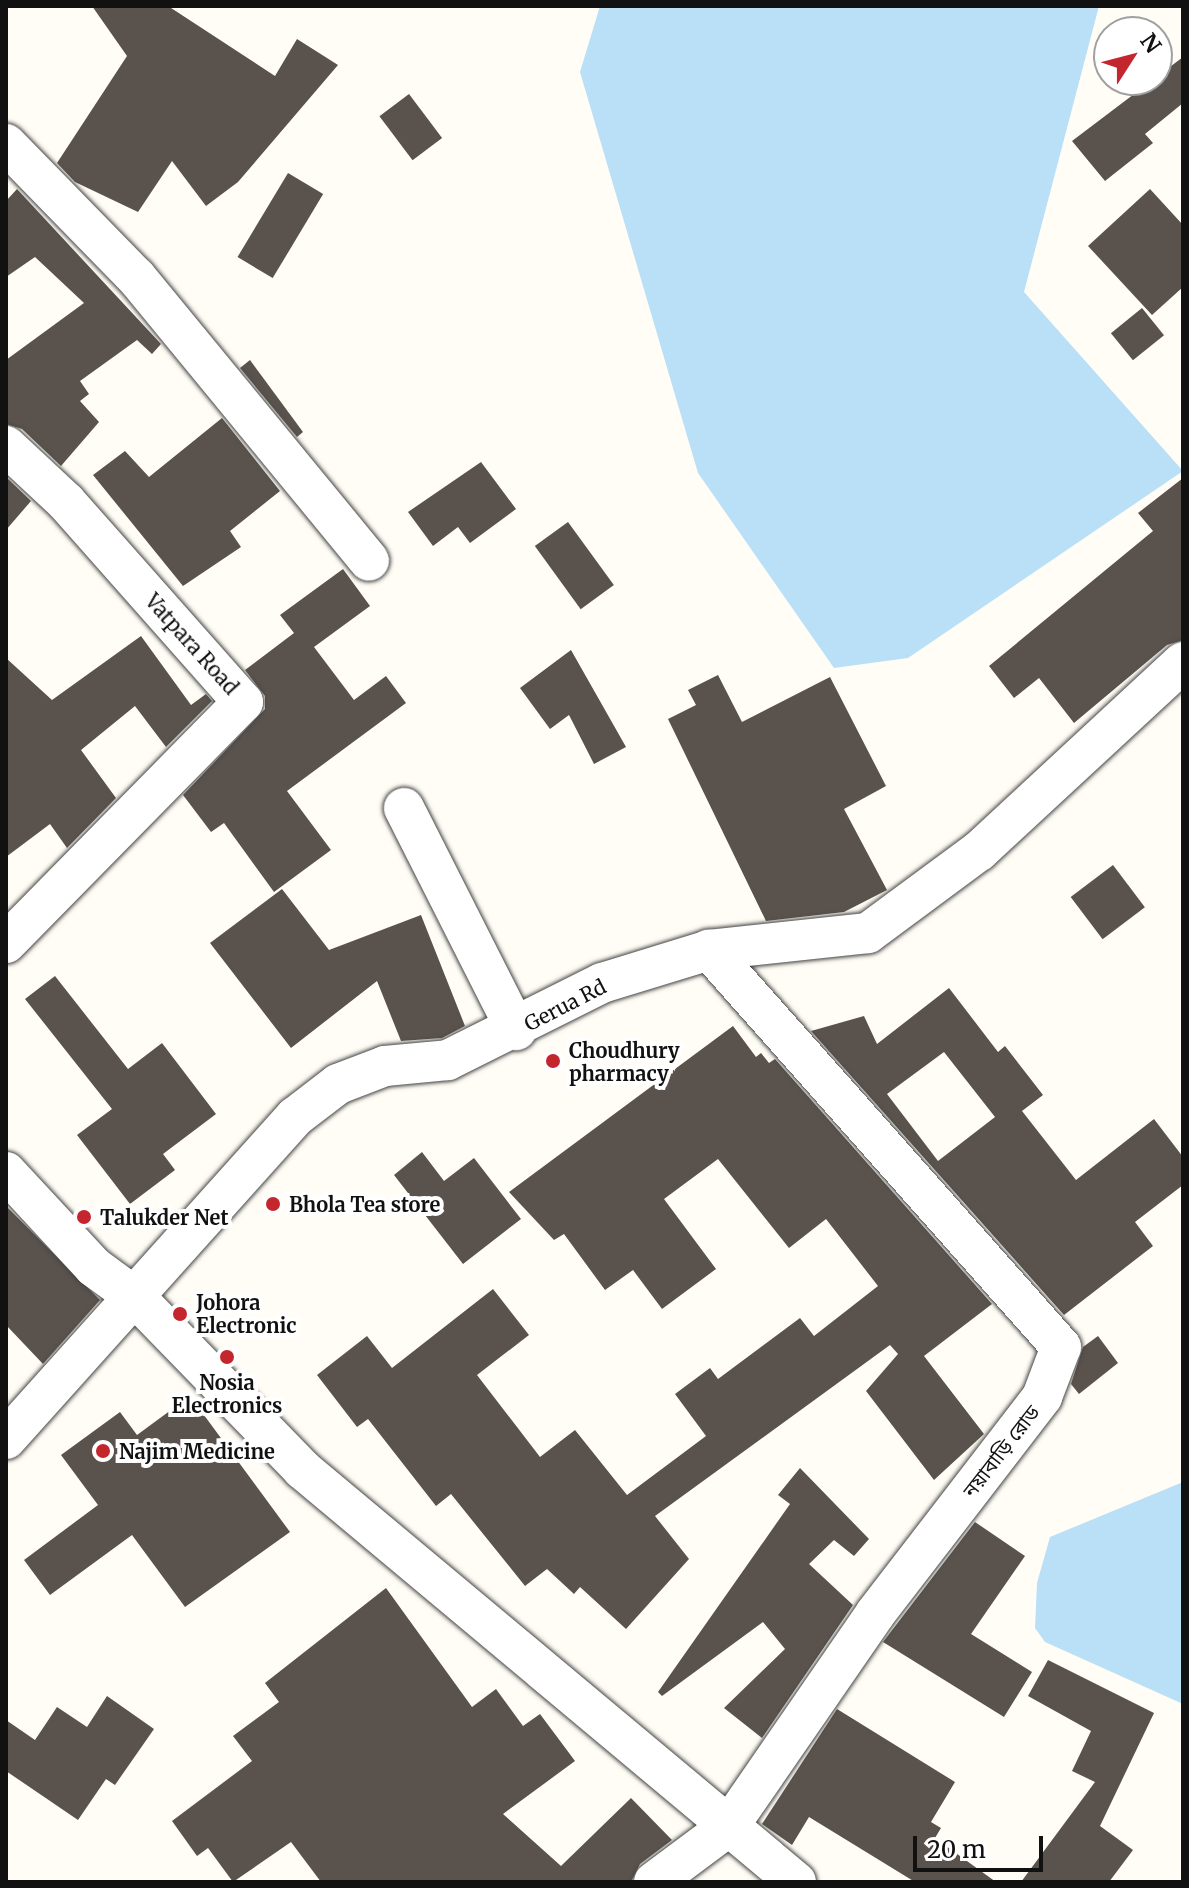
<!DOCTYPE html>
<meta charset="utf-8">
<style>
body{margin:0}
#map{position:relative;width:1189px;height:1888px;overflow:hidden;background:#fffdf5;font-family:Merriweather,"Noto Sans Bengali",serif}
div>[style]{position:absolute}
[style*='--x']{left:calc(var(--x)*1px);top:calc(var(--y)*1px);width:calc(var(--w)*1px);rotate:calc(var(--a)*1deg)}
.water>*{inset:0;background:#b9e0f7}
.building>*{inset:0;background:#5a524d;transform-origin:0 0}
.roads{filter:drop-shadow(0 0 2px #444) drop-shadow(0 0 2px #444)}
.minor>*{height:40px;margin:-20px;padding:0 20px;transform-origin:20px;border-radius:20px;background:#fff}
.dots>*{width:22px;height:22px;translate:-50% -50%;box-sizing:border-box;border:4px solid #fff;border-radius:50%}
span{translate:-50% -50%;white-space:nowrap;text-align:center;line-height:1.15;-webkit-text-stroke:8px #fff;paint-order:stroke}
.street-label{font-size:20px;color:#111}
.poi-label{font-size:20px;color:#111;font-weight:700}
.left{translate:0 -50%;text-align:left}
.frame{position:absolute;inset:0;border:8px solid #111;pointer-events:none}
.north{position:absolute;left:1093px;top:16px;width:80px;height:80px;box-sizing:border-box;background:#fff;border:2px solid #a0a0a0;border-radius:50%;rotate:54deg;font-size:22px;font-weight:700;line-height:32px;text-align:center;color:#111}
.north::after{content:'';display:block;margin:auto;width:28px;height:36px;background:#c4262e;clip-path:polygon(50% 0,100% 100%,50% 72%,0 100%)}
.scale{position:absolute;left:913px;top:1836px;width:130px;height:36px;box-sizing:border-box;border:4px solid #111;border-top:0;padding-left:10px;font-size:24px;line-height:28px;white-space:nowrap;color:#111;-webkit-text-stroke:6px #fff;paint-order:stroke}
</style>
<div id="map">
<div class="water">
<i style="clip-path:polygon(600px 6px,1099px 6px,1024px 292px,1183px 471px,908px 658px,834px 668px,698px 473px,580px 72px)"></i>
<i style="clip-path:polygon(1183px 1482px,1183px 1704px,1045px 1642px,1035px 1628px,1037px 1583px,1050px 1537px)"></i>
</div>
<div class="building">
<i style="clip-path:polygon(92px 6px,168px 6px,275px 76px,297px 39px,338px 65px,238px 182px,206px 206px,172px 161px,138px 212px,75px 182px,57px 163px,127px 56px)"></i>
<i style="clip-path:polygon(1183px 57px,1183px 103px,1145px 134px,1153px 143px,1105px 181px,1072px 141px)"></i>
<i style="left:409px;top:94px;width:55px;height:37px;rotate:53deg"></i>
<i style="left:288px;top:173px;width:41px;height:98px;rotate:31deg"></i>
<i style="clip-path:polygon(17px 189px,161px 344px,152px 354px,137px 340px,80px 381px,89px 394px,80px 401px,99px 422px,61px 466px,22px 429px,6px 424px,6px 360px,84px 303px,35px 257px,6px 277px,6px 201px)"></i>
<i style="clip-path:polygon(1150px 189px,1183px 225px,1183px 287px,1152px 315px,1088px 246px)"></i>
<i style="left:1142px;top:308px;width:35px;height:40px;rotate:51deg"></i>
<i style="clip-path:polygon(250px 360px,303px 432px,297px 437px,240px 368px)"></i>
<i style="clip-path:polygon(222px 418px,280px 491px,230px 531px,241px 547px,183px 586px,93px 475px,125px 451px,149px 477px)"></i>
<i style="clip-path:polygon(481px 462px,516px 509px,470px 543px,458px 527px,433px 546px,408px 512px)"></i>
<i style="clip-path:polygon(6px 477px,31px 501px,6px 530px)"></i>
<i style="clip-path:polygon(1183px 478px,1183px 640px,1167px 645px,1074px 723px,1039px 678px,1014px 698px,989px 666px,1153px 531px,1138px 513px)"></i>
<i style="left:568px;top:522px;width:78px;height:41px;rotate:54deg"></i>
<i style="clip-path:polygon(343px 569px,370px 606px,314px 647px,354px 700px,386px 676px,406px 703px,287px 791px,331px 850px,274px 892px,224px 823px,211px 832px,183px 795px,265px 709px,265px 696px,245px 670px,294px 633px,280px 615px)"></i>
<i style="clip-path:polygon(141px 636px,191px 705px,206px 694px,212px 701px,166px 747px,135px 706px,81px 750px,116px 798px,67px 848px,50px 824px,6px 857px,6px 658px,52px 700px)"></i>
<i style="clip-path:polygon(571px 650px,626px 747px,594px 764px,569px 715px,550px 729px,520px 688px)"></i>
<i style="clip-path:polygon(718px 675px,742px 722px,830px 677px,886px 786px,844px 809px,887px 890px,844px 912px,766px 921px,668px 719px,696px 705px,688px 690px)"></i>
<i style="left:1113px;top:865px;width:53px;height:53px;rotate:53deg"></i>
<i style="clip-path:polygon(282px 889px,329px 950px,421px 915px,465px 1026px,442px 1038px,401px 1041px,377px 981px,291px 1048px,210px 943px)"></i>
<i style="clip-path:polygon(55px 976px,128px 1069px,162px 1043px,216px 1114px,163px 1154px,175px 1170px,130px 1204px,77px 1135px,112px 1109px,25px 999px)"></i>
<i style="clip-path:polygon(evenodd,949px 988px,998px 1052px,1005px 1046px,1043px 1095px,1022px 1111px,1076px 1180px,1154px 1119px,1183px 1157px,1183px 1185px,1135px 1222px,1153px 1246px,1064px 1315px,811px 1031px,864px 1016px,877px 1044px,949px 988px,944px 1052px,995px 1117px,938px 1161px,887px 1094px,944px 1052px)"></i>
<i style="clip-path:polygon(733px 1026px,756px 1057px,761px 1053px,769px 1063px,775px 1059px,992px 1304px,924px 1356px,984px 1434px,934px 1480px,866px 1391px,898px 1354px,890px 1345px,655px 1516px,689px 1559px,626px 1629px,580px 1587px,574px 1594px,547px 1569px,525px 1586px,451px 1494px,436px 1506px,368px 1419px,357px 1427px,317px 1375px,367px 1336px,392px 1368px,493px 1289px,529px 1335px,477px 1375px,540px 1457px,575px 1430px,627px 1495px,706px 1436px,675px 1394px,710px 1368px,718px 1379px,800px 1318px,814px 1336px,878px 1286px,826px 1219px,789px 1248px,718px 1159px,664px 1199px,716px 1269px,662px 1309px,633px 1270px,605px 1290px,564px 1234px,554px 1240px,509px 1192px)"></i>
<i style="clip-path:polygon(422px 1152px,444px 1181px,474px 1158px,521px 1219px,463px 1264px,394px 1175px)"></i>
<i style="clip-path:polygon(6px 1206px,100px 1300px,43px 1364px,6px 1325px)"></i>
<i style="clip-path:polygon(1098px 1336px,1118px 1363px,1079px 1394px,1071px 1384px,1083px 1347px)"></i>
<i style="clip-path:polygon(190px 1396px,290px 1532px,185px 1607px,132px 1535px,50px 1595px,24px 1560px,98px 1505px,61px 1455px,120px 1412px,137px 1435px)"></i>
<i style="clip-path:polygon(800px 1468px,869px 1539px,854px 1556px,834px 1540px,809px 1564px,853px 1605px,762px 1738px,724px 1708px,785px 1649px,763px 1622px,662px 1696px,658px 1692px,790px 1504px,778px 1495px)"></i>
<i style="clip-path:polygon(975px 1522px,1025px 1556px,971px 1634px,1032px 1672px,1004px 1717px,883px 1642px)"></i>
<i style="clip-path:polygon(386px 1588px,472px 1707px,496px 1689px,523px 1726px,540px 1714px,575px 1761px,503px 1814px,561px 1866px,631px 1798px,672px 1840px,640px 1864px,631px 1882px,321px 1882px,291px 1842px,233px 1882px,208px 1848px,197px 1856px,172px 1821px,252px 1761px,233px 1736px,279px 1702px,265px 1683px)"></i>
<i style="clip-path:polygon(1048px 1660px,1154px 1713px,1100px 1826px,1133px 1850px,1109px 1882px,1021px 1882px,1095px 1782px,1072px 1771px,1091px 1731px,1028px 1696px)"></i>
<i style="clip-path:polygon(107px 1696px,154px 1729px,115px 1785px,106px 1779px,78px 1820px,6px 1771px,6px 1720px,35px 1740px,57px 1707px,87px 1727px)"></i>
<i style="clip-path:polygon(837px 1709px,955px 1782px,931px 1822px,941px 1828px,935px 1838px,996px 1882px,915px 1882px,809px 1817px,792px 1845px,762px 1824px)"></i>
</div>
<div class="roads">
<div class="minor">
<i style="--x:6;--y:144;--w:186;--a:45.7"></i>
<i style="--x:136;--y:277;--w:367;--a:50.6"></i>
<i style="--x:6;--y:446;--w:82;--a:43"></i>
<i style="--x:66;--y:502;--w:267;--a:48.5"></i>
<i style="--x:243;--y:702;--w:338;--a:134.5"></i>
<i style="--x:404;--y:808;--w:249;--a:63.2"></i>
<i style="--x:6;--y:1172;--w:129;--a:47.2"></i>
<i style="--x:94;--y:1267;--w:51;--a:36.2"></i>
<i style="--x:135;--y:1297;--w:240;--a:45.8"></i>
<i style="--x:302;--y:1469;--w:644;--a:39.9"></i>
<i style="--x:6;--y:1439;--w:433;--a:-48.1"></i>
<i style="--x:295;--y:1117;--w:54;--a:-37.5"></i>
<i style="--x:338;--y:1084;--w:50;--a:-21"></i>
<i style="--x:385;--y:1066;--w:63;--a:-5.4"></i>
<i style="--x:448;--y:1060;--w:172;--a:-26.6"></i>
<i style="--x:602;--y:983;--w:112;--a:-17.1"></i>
<i style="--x:709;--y:950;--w:160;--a:-6.1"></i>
<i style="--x:868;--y:933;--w:138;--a:-36.5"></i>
<i style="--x:979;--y:851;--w:278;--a:-42.8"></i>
<i style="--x:654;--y:1882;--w:94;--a:-36.7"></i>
<i style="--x:729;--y:1826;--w:257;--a:-55.4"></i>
<i style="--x:875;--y:1614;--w:274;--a:-52.4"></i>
<i style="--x:1042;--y:1397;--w:53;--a:-69.2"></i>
<i style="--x:1061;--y:1347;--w:531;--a:-131.56"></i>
</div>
</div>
<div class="dots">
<i style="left:553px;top:1061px;background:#c4262e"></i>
<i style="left:273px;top:1204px;background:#c4262e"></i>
<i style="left:84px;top:1217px;background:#c4262e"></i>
<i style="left:180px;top:1314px;background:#c4262e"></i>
<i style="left:227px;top:1357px;background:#c4262e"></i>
<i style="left:103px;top:1451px;background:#c4262e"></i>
</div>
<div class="street-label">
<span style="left:192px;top:644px;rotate:48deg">Vatpara Road</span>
<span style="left:565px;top:1005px;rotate:-27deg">Gerua Rd</span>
<span style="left:1001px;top:1451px;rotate:-52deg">নয়াবাড়ি রোড</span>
</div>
<div class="poi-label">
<span class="left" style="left:569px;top:1062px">Choudhury<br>pharmacy</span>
<span class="left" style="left:289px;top:1204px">Bhola Tea store</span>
<span class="left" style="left:100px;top:1217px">Talukder Net</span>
<span class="left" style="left:196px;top:1314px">Johora<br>Electronic</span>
<span style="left:227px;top:1394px">Nosia<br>Electronics</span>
<span class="left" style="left:119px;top:1451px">Najim Medicine</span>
</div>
<div class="frame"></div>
<div class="north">N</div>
<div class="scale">20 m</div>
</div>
